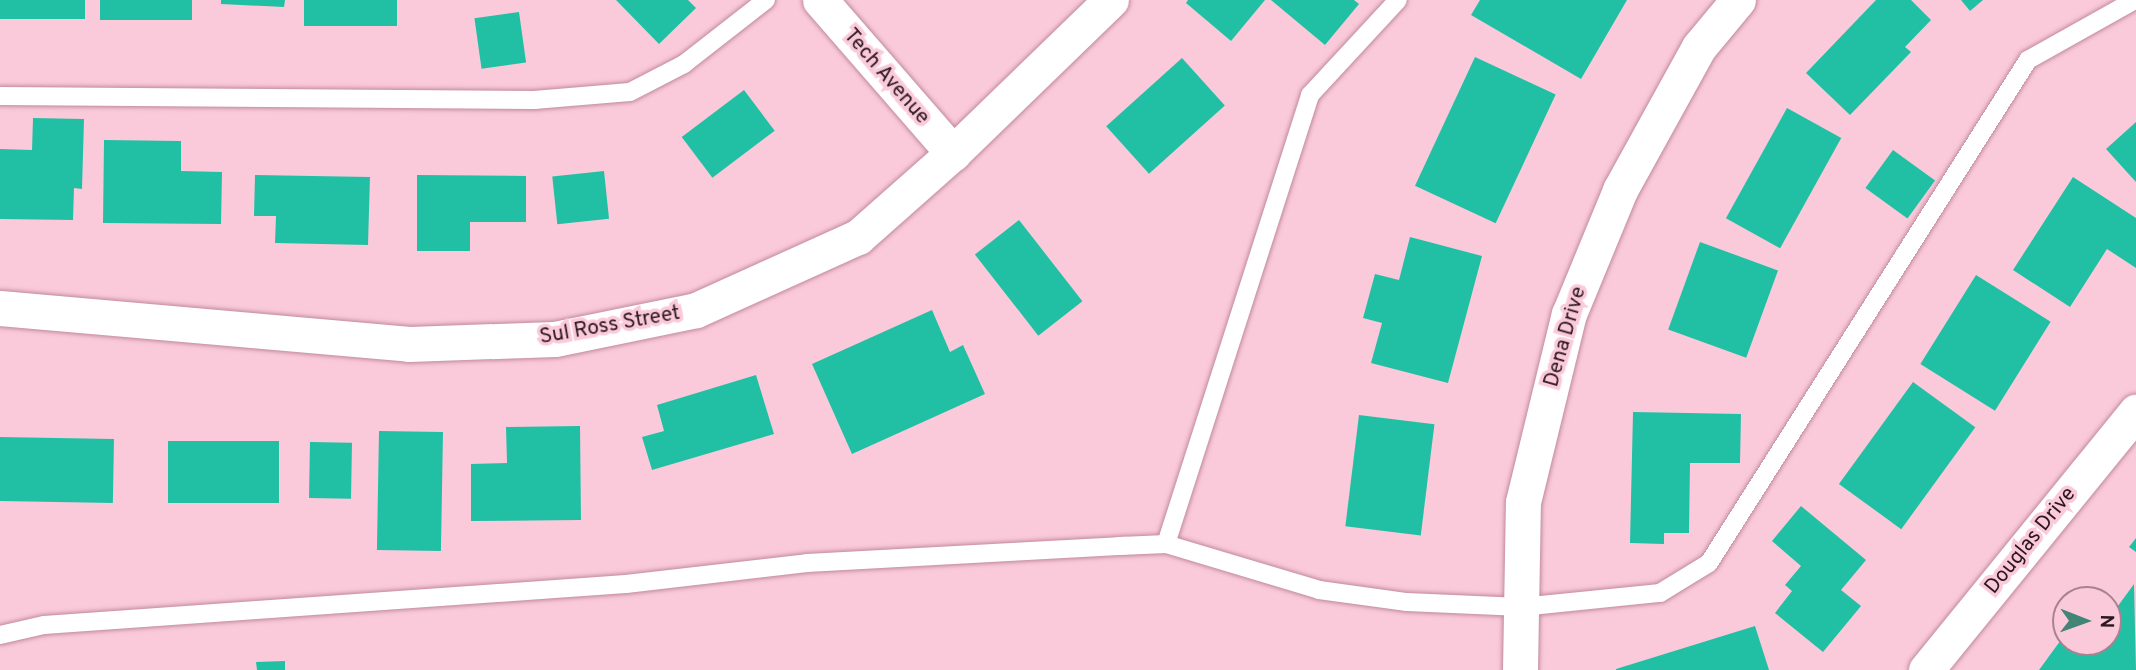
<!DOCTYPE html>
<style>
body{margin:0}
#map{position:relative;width:2136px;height:670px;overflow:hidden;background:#facada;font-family:Overpass,sans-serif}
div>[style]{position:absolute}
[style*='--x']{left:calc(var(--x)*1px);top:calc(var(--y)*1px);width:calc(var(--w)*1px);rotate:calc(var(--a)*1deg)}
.building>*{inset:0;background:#21c0a5;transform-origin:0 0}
.roads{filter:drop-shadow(0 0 2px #c18a9c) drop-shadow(0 0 2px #c18a9c)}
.lane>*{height:18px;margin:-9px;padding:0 9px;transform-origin:9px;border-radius:9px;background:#fff}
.street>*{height:35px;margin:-17.5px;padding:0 17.5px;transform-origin:17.5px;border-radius:17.5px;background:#fff}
span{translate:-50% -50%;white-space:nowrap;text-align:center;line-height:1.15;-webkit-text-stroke:7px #facada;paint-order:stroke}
.street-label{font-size:21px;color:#2c171f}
.north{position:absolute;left:2052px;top:586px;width:70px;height:70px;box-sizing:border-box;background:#facada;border:2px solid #a8828f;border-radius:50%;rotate:91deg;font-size:19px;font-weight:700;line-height:28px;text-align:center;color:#2c171f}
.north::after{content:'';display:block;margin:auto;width:24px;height:32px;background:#428476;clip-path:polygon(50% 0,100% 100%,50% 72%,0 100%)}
</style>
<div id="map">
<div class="building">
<i style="left:0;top:0;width:85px;height:19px"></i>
<i style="left:100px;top:0;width:92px;height:20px"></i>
<i style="clip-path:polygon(221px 0,285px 0,284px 7px,221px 4px)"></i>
<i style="left:304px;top:0;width:93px;height:26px"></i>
<i style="clip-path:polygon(616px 0,688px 0,696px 8px,659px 44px)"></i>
<i style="clip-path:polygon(1188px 0,1265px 0,1231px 41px,1186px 3px)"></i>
<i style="clip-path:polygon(1271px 0,1354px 0,1359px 4px,1325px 45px)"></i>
<i style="clip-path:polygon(1480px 0,1627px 0,1581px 79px,1471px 15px)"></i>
<i style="clip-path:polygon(1876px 0,1911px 0,1931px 20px,1905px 47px,1911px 52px,1850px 115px,1806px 73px)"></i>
<i style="clip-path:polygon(1961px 0,1983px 0,1970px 11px)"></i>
<i style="left:519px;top:12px;width:51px;height:45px;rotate:82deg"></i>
<i style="left:1475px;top:57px;width:89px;height:142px;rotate:25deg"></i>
<i style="left:1182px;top:58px;width:64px;height:102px;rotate:48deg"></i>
<i style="left:744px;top:90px;width:51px;height:78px;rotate:53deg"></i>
<i style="left:1787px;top:108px;width:62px;height:126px;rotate:29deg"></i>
<i style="clip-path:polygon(33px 118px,84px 119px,82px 189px,74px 188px,73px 220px,0 219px,0 149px,32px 150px)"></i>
<i style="clip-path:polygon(2136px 122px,2136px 182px,2106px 149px)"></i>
<i style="clip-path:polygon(104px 140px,181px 141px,181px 171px,222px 172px,221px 224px,103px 223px)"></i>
<i style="left:1893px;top:150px;width:52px;height:47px;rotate:36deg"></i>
<i style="left:604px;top:171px;width:48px;height:52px;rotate:84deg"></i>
<i style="clip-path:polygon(255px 175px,370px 177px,368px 245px,275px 243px,276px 216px,254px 216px)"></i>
<i style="clip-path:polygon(417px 175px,526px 176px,526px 222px,470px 222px,470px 251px,417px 251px)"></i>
<i style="clip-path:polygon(2073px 177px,2136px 218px,2136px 268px,2107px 249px,2070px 307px,2013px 270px)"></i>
<i style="left:1019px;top:220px;width:103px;height:56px;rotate:52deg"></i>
<i style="clip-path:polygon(1410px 237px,1482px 256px,1448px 383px,1371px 363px,1382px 323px,1363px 318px,1375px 274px,1399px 280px)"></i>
<i style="left:1700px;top:242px;width:83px;height:93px;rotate:20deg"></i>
<i style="left:1976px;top:275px;width:88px;height:105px;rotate:32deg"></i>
<i style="clip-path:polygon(932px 310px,950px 352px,963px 345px,985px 394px,852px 454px,812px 364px)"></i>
<i style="clip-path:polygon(756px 375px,774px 434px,652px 470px,642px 437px,664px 431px,657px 405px)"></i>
<i style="left:1913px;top:382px;width:77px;height:126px;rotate:36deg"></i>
<i style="clip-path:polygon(1633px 412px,1741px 414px,1740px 463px,1690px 463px,1689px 533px,1664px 533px,1664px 544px,1630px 543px)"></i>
<i style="left:1359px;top:415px;width:76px;height:112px;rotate:7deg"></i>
<i style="clip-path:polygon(580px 426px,581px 520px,471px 521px,471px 464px,507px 463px,506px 427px)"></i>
<i style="left:379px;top:431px;width:64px;height:119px;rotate:1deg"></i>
<i style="left:0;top:437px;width:114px;height:64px;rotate:1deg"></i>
<i style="left:168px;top:441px;width:111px;height:62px"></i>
<i style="left:310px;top:442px;width:42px;height:56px;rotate:1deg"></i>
<i style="clip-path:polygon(1801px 506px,1866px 560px,1841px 590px,1861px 606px,1823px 652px,1775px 613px,1792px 591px,1785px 585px,1801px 566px,1772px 541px)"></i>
<i style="clip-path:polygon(2136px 538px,2136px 552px,2129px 547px)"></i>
<i style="clip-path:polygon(2134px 584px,2136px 670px,2039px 670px,2066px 633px,2066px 642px,2108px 642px,2108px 604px,2115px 610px)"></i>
<i style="clip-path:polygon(1755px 626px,1769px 670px,1616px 670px,1616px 669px)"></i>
<i style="clip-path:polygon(285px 661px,285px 670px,257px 670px,256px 662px)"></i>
</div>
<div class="roads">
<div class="lane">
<i style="--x:0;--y:96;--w:534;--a:0.43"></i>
<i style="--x:534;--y:100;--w:96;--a:-4.8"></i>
<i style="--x:630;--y:92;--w:61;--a:-27.4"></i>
<i style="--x:684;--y:64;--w:104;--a:-38"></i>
<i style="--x:1166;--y:544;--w:472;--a:-72.2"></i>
<i style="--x:1310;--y:95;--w:129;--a:-47.2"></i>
<i style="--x:0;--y:635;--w:45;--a:-12.8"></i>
<i style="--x:44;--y:625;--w:583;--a:-4.03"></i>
<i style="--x:626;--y:584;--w:182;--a:-6.6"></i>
<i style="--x:807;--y:563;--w:312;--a:-3.1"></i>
<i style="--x:1119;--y:546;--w:47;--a:-2.4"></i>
<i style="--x:1166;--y:544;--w:160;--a:16.7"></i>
<i style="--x:1319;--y:590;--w:89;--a:7.8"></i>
<i style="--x:1407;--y:602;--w:114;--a:2.5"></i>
<i style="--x:1521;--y:607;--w:140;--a:-5.8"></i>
<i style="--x:1660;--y:593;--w:57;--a:-31.5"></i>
<i style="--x:1709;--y:563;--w:596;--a:-57.62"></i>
<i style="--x:2028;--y:60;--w:123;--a:-29.3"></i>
</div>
<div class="street">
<i style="--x:820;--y:0;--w:203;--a:49"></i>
<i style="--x:0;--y:308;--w:411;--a:5"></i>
<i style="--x:409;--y:344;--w:146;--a:-2"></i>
<i style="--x:555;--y:339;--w:144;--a:-11.6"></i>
<i style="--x:696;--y:310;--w:178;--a:-24.3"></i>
<i style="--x:858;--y:237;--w:127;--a:-41.5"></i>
<i style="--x:953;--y:153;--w:220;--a:-44.1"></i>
<i style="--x:1520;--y:670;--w:168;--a:-89"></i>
<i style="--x:1523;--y:502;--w:194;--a:-76.3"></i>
<i style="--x:1569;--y:314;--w:134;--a:-67.6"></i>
<i style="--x:1620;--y:190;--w:163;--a:-61.1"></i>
<i style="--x:1699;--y:47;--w:61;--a:-50.3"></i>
<i style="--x:1926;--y:670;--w:333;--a:-50.9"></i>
</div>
</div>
<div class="street-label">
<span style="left:886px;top:77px;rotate:49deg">Tech Avenue</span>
<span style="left:610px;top:326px;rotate:-10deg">Sul Ross Street</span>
<span style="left:1566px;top:337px;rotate:-74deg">Dena Drive</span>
<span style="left:2031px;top:541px;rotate:-51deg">Douglas Drive</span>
</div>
<div class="north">N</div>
</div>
